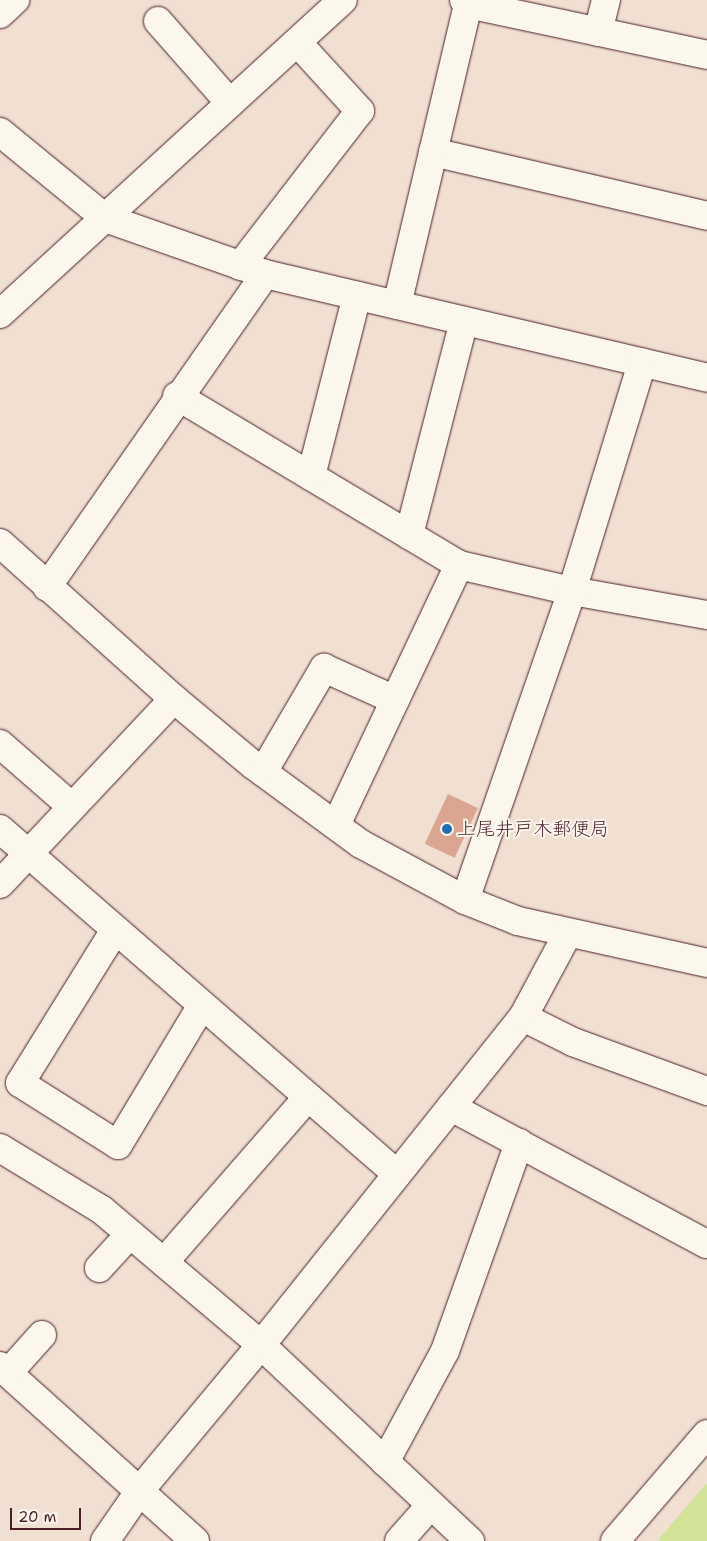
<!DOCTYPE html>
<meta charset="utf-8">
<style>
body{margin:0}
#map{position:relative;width:707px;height:1541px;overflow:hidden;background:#f1dfd1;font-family:"Shantell Sans","Klee One",sans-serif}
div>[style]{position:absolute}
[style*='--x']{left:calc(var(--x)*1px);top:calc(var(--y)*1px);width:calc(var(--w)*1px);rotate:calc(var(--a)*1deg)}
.green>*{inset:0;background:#d2e397}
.building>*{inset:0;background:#dba691;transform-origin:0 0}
.roads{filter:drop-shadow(0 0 1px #4a1f2b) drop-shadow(0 0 1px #4a1f2b)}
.minor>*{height:28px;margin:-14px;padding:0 14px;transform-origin:14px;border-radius:14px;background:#fbf7ec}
.dots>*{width:14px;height:14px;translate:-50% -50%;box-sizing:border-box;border:2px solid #fbf7ec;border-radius:50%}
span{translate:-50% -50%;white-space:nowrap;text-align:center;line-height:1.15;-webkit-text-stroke:4px #fbf7ec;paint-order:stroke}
.poi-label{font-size:19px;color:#4a1f2b}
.left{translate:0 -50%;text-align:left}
.scale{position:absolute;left:10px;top:1508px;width:71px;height:22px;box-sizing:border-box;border:2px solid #4a1f2b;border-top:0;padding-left:6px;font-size:15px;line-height:18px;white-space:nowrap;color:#4a1f2b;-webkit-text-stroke:4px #fbf7ec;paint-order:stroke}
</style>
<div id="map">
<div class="green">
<i style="clip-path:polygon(707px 1483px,707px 1541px,657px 1541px)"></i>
</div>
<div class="building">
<i style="left:448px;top:794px;width:33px;height:55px;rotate:25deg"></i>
</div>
<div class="roads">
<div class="minor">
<i style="--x:464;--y:0;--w:6;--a:45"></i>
<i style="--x:468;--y:4;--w:244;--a:12"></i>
<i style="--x:0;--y:14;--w:21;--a:-43"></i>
<i style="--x:158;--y:21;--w:109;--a:48.7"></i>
<i style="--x:598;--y:32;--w:33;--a:-76"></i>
<i style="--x:0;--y:132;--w:136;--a:39.3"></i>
<i style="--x:105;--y:218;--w:170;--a:19.3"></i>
<i style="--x:265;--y:274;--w:454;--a:13.2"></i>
<i style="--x:433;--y:152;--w:281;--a:13.1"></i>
<i style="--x:240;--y:266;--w:196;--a:-52.3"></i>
<i style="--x:360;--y:111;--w:93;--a:-132.4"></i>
<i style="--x:397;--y:305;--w:309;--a:-76.7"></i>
<i style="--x:0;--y:314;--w:465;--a:-42.5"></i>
<i style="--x:177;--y:396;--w:329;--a:30.9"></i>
<i style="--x:459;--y:565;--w:116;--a:13"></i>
<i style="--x:572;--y:591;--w:137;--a:10.1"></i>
<i style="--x:311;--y:476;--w:186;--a:-75.7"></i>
<i style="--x:409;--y:535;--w:221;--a:-75.6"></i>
<i style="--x:0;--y:543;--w:234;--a:41.9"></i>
<i style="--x:174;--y:699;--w:102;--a:39.8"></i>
<i style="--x:252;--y:764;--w:135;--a:36.3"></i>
<i style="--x:361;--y:844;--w:118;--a:28.3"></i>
<i style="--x:465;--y:900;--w:57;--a:21.6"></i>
<i style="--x:518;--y:921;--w:194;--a:12.5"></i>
<i style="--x:47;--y:587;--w:381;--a:-55.1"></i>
<i style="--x:0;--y:744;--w:94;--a:41.1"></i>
<i style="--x:263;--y:772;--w:121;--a:-59.6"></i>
<i style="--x:324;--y:668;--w:78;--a:24.3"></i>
<i style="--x:336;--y:825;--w:288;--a:-64.7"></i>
<i style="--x:0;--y:829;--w:526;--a:40.99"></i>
<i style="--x:0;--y:884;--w:254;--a:-46.8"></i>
<i style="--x:465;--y:900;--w:327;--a:-70.9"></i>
<i style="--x:572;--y:591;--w:239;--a:-72.9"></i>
<i style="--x:115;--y:930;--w:180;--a:121.8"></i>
<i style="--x:20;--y:1083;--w:116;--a:32.3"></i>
<i style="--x:118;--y:1145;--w:163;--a:-59"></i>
<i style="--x:523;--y:1017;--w:56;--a:26.6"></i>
<i style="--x:573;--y:1042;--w:143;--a:20.1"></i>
<i style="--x:451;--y:1107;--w:290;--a:28.2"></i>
<i style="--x:0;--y:1148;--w:119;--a:31.3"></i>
<i style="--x:102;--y:1210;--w:209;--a:40.3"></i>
<i style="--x:261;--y:1345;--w:287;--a:43.2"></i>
<i style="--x:164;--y:1262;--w:219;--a:-48.9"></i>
<i style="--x:99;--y:1268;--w:46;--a:-47.6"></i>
<i style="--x:0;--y:1366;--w:262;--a:41.9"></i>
<i style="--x:8;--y:1373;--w:51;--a:-48.2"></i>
<i style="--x:385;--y:1462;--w:126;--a:-61.6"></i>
<i style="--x:445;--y:1351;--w:221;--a:-70.4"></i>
<i style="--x:105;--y:1541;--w:63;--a:-55.3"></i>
<i style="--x:141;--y:1489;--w:187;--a:-50.2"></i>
<i style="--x:261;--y:1345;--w:420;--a:-51.4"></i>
<i style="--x:523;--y:1017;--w:95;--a:-61.8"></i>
<i style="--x:399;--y:1541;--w:47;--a:-48.5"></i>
<i style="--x:615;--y:1541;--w:141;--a:-49.3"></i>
</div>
</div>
<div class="dots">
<i style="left:447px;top:829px;background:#1f6fb2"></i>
</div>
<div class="poi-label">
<span class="left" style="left:457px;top:829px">上尾井戸木郵便局</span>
</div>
<div class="scale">20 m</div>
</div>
